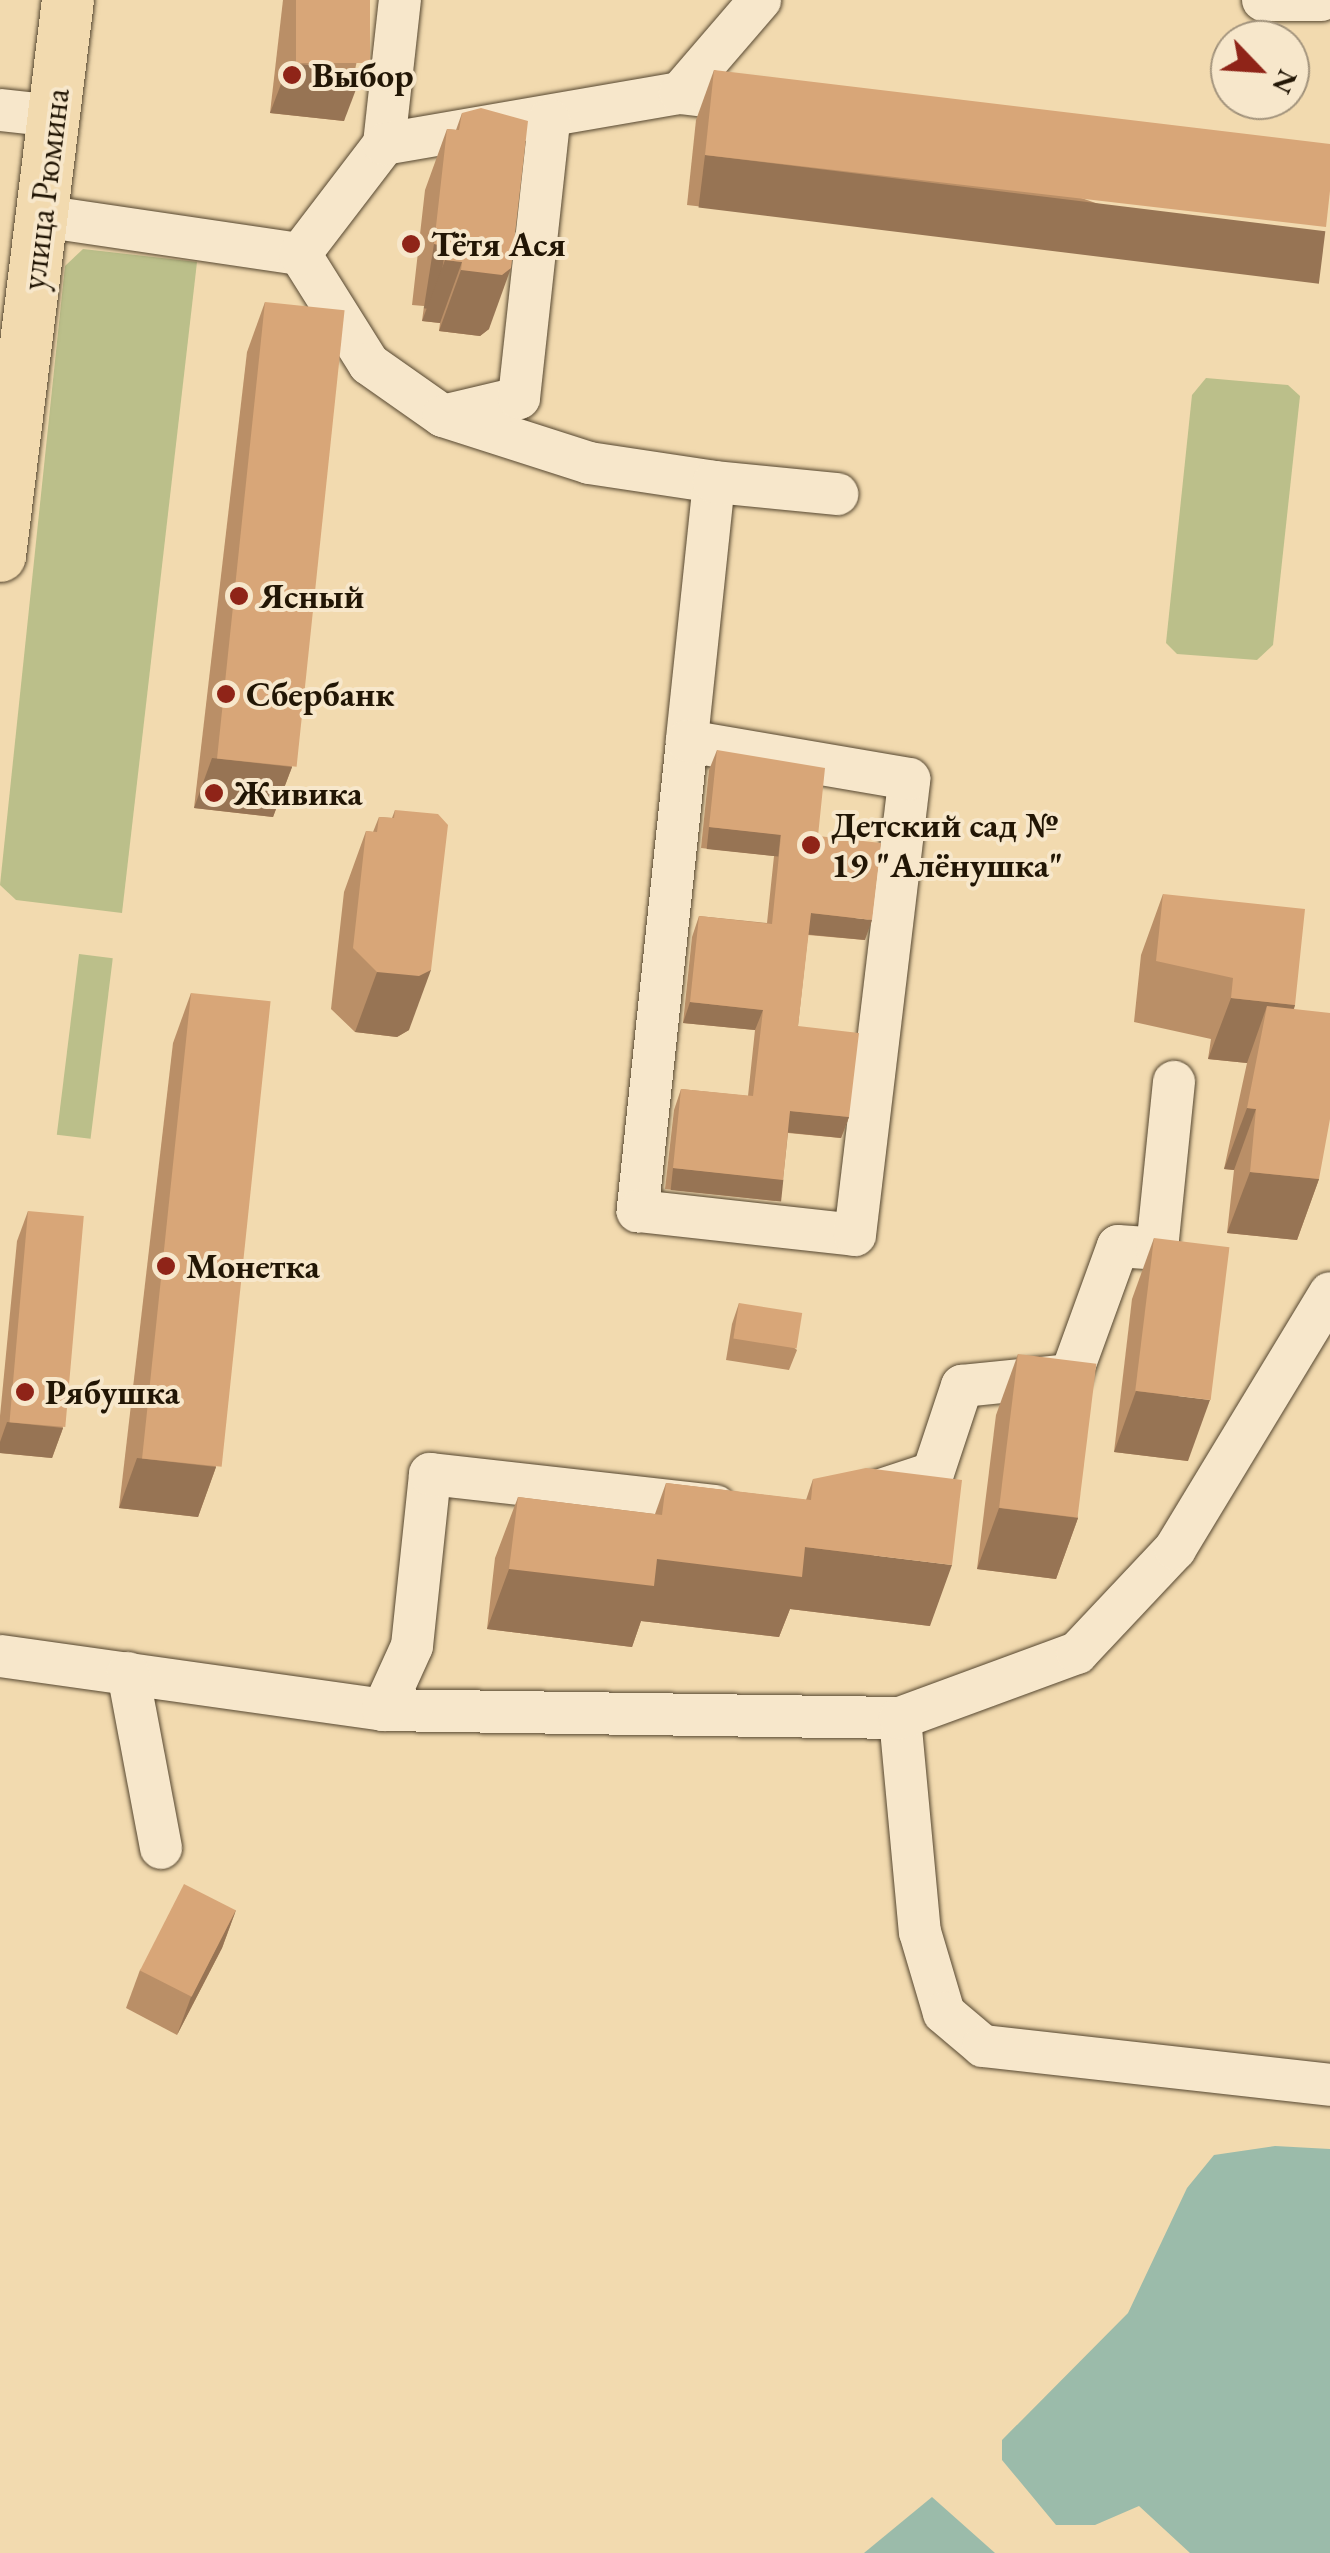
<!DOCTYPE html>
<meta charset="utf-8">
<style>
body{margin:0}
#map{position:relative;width:1330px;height:2553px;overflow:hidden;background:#f2daaf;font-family:"EB Garamond",serif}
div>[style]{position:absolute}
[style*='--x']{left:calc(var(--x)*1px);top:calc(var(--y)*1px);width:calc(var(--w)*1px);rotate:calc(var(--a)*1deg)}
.green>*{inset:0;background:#bbbf8a;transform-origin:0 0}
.water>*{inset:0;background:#9bbbaa}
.roads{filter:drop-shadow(0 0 2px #564730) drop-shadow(0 0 2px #564730)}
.minor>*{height:42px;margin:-21px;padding:0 21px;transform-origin:21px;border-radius:21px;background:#f7e7cb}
.major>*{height:52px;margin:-26px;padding:0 26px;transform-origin:26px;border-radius:26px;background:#f2daaf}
.wall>*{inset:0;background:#ba8f67}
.shaded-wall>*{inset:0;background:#977454;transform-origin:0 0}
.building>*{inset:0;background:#d8a678;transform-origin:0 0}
.dots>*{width:28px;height:28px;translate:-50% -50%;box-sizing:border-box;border:5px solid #f7e7cb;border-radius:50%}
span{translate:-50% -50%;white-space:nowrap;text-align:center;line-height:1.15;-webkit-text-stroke:8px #f7e7cb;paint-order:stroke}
.poi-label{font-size:35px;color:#221605;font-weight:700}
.left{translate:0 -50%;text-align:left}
.street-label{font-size:35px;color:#221605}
.north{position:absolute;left:1210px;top:20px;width:100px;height:100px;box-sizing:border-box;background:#f7e7cb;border:2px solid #a2937c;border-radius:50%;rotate:115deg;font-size:28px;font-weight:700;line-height:40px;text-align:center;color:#221605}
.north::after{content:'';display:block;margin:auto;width:35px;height:45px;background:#8f2418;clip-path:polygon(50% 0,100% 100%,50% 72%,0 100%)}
</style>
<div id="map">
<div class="green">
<i style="clip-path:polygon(83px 249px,197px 262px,122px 913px,16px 900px,0 885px,65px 266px)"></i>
<i style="clip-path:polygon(1206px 378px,1288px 385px,1300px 396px,1273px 645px,1257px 660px,1177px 654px,1166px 643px,1192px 395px)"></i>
<i style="left:79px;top:954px;width:34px;height:182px;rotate:7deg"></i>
</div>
<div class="water">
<i style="clip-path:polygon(1275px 2146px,1330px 2149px,1330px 2553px,1190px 2553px,1139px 2506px,1095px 2525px,1056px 2525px,1002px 2460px,1002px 2440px,1128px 2313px,1187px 2188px,1214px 2155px)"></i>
<i style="clip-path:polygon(932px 2497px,995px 2553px,864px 2553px)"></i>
</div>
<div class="roads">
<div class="minor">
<i style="--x:1263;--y:0;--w:58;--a:0"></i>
<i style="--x:680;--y:93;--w:85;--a:6.8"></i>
<i style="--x:0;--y:110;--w:54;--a:6.3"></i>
<i style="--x:384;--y:144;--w:145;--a:-83.7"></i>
<i style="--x:42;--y:216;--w:261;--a:8.4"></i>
<i style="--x:300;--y:254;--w:130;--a:57.9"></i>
<i style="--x:369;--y:364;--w:90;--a:35.1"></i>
<i style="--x:443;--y:416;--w:153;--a:17.8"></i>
<i style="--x:589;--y:463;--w:126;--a:8.6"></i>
<i style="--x:714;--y:482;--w:260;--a:96"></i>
<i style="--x:687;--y:741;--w:473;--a:96"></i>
<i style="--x:638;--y:1211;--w:218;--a:6.3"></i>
<i style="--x:855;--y:1235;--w:459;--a:-83.2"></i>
<i style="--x:909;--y:779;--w:225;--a:-170.3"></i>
<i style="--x:300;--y:254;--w:138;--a:-52.6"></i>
<i style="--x:384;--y:144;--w:300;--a:-9.8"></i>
<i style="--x:680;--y:93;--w:123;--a:-49.3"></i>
<i style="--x:443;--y:416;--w:78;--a:-13.3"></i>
<i style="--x:519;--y:398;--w:280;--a:-83.8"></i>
<i style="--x:714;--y:482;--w:124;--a:5.6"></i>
<i style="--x:872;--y:1493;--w:64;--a:-18.2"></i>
<i style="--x:933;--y:1473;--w:92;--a:-71.6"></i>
<i style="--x:962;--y:1386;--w:110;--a:-5.8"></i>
<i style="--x:1071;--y:1375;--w:137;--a:-70"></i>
<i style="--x:1118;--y:1246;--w:39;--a:4"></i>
<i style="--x:1157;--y:1249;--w:168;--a:-84.2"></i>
<i style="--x:0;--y:1656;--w:387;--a:8"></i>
<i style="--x:383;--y:1710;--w:517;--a:0.89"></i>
<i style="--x:900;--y:1718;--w:215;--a:84.7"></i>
<i style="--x:920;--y:1932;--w:84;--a:73.5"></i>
<i style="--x:944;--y:2013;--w:51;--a:40.2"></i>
<i style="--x:983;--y:2046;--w:349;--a:6.4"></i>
<i style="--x:128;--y:1673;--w:178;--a:79.3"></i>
<i style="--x:383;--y:1710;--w:70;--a:-65.6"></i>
<i style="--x:412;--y:1646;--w:173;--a:-84"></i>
<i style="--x:430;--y:1474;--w:287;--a:6.4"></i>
<i style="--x:900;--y:1718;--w:189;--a:-20.2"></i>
<i style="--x:1077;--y:1653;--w:143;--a:-46.7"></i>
<i style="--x:1175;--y:1549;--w:299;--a:-58.8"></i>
</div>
<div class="major">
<i style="--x:0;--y:556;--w:560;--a:-83.03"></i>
</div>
</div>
<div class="wall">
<i style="clip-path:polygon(283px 0,370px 0,344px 121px,270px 113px)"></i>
<i style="clip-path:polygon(714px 70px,1308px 277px,687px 205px,696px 120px)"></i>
<i style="clip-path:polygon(462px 113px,489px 329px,480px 336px,439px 331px,440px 323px,422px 321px,424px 306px,412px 305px,425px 190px,447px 129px,456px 130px)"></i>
<i style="clip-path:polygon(265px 302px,292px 767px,273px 817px,194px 808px,247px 352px)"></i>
<i style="clip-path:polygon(717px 750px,818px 836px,865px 940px,808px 935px,798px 1026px,849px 1117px,841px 1138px,788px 1133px,783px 1180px,775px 1201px,665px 1189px,674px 1110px,681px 1089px,748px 1096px,755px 1030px,683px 1023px,692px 937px,699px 916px,767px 923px,774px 856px,701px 848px,709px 770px)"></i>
<i style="clip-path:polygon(395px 810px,409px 1030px,397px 1037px,355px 1032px,331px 1009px,344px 892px,366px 831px,373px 832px,379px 817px,392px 818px)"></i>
<i style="clip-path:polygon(1163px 894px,1295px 1005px,1294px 1009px,1319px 1179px,1297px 1240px,1227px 1233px,1234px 1170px,1224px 1169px,1247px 1063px,1208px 1059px,1211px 1039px,1134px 1022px,1141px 955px)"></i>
<i style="clip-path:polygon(191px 993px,216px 1467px,198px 1517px,119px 1508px,173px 1043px)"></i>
<i style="clip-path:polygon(28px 1211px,63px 1428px,52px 1458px,0 1453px,0 1416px,17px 1241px)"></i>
<i style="clip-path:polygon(1154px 1238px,1188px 1461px,1114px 1452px,1132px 1299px)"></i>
<i style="clip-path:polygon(739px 1303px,797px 1350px,789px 1370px,726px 1360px,732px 1324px)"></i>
<i style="clip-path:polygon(1018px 1354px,1078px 1518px,1056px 1579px,977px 1569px,996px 1415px)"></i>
<i style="clip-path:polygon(813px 1479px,930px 1626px,790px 1609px,779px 1637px,641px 1621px,632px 1647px,487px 1629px,495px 1558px,518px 1497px,655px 1514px,666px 1483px,806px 1500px)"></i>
<i style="clip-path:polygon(236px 1910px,222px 1948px,177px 2035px,126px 2008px,140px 1970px)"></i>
</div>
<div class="shaded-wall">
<i style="clip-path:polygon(289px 63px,363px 71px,344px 121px,270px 113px)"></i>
<i style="left:705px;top:155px;width:625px;height:53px;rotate:7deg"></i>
<i style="left:434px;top:244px;width:12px;height:65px;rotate:9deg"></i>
<i style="clip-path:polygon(445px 260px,462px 262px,440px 323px,422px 321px)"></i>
<i style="clip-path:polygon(511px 268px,489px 329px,480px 336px,439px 331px,461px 270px)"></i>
<i style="clip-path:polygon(212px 758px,292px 767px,273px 817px,194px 808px)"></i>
<i style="left:709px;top:827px;width:72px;height:22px;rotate:6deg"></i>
<i style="clip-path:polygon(811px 913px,872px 920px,865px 940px,803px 934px)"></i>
<i style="clip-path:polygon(431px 970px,409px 1030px,397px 1037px,355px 1032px,377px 972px)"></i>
<i style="clip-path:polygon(1231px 998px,1295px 1005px,1273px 1066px,1267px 1006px,1247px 1063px,1208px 1059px)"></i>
<i style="clip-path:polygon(690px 1002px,763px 1010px,755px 1030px,683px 1023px)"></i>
<i style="clip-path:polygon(1247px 1108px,1256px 1109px,1234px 1170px,1224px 1169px)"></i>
<i style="clip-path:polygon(790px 1111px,849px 1117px,841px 1138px,783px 1132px)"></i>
<i style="left:673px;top:1168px;width:111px;height:22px;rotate:6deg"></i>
<i style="clip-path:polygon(1250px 1172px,1319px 1179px,1297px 1240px,1227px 1233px)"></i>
<i style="clip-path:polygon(1136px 1391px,1210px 1400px,1188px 1461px,1114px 1452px)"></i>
<i style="clip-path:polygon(7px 1422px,63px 1428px,52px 1458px,0 1453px,0 1442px)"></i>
<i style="clip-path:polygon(137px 1458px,216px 1467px,198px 1517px,119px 1508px)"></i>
<i style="clip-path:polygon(999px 1508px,1078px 1518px,1056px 1579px,977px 1569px)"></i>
<i style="clip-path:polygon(805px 1547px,952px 1565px,930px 1626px,790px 1609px,779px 1637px,641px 1621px,632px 1647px,487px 1629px,509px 1569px,657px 1559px)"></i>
<i style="clip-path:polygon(236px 1910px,222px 1948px,177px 2035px,191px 1997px)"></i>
</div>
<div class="building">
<i style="left:296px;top:0;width:74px;height:63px"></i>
<i style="clip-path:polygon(714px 70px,1330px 144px,1330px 191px,1326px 227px,705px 155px)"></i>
<i style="clip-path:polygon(481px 108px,528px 121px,511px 268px,502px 275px,461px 270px,462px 262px,445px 260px,446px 246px,434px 244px,447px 129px,459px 130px,462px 113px)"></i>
<i style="left:265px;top:302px;width:80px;height:459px;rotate:6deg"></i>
<i style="clip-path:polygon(717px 750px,825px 768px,818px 836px,881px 843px,872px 920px,811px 913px,798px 1026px,859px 1033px,849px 1117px,790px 1111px,783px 1180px,673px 1168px,681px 1089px,753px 1096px,763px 1010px,690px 1002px,699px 916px,772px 924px,781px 835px,709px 827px)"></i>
<i style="clip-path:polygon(395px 810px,438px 814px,448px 825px,431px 970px,419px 976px,377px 972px,353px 948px,366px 831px,377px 832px,379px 817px,394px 818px)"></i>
<i style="clip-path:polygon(1163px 894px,1305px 909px,1295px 1005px,1231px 998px,1233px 978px,1156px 961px)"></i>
<i style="left:191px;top:993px;width:80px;height:468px;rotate:6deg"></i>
<i style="clip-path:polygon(1267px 1006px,1330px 1013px,1330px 1119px,1319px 1179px,1250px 1172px,1256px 1109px,1247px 1108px)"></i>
<i style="left:28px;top:1211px;width:56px;height:212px;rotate:5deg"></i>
<i style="left:1154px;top:1238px;width:76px;height:154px;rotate:7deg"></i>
<i style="left:739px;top:1303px;width:64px;height:36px;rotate:9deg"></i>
<i style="left:1018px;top:1354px;width:79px;height:155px;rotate:7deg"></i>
<i style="clip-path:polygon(866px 1468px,962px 1480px,952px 1565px,805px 1547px,802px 1577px,657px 1559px,654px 1586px,509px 1569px,518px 1497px,662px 1515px,666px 1483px,811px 1500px,813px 1479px)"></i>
<i style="left:184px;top:1884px;width:58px;height:97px;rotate:27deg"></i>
</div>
<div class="dots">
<i style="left:292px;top:75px;background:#8f2418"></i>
<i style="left:411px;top:244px;background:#8f2418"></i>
<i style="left:239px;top:596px;background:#8f2418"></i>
<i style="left:226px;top:694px;background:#8f2418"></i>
<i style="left:214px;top:793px;background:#8f2418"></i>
<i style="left:811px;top:845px;background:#8f2418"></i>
<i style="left:166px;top:1266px;background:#8f2418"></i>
<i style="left:25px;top:1392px;background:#8f2418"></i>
</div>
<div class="poi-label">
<span class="left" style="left:312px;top:75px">Выбор</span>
<span class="left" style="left:431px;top:244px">Тётя Ася</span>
<span class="left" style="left:259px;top:596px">Ясный</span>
<span class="left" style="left:246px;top:694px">Сбербанк</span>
<span class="left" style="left:234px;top:793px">Живика</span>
<span class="left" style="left:831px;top:845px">Детский сад №<br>19 "Алёнушка"</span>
<span class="left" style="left:186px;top:1266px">Монетка</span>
<span class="left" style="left:45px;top:1392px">Рябушка</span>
</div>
<div class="street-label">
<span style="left:45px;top:189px;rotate:-83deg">улица Рюмина</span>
</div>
<div class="north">N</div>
</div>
